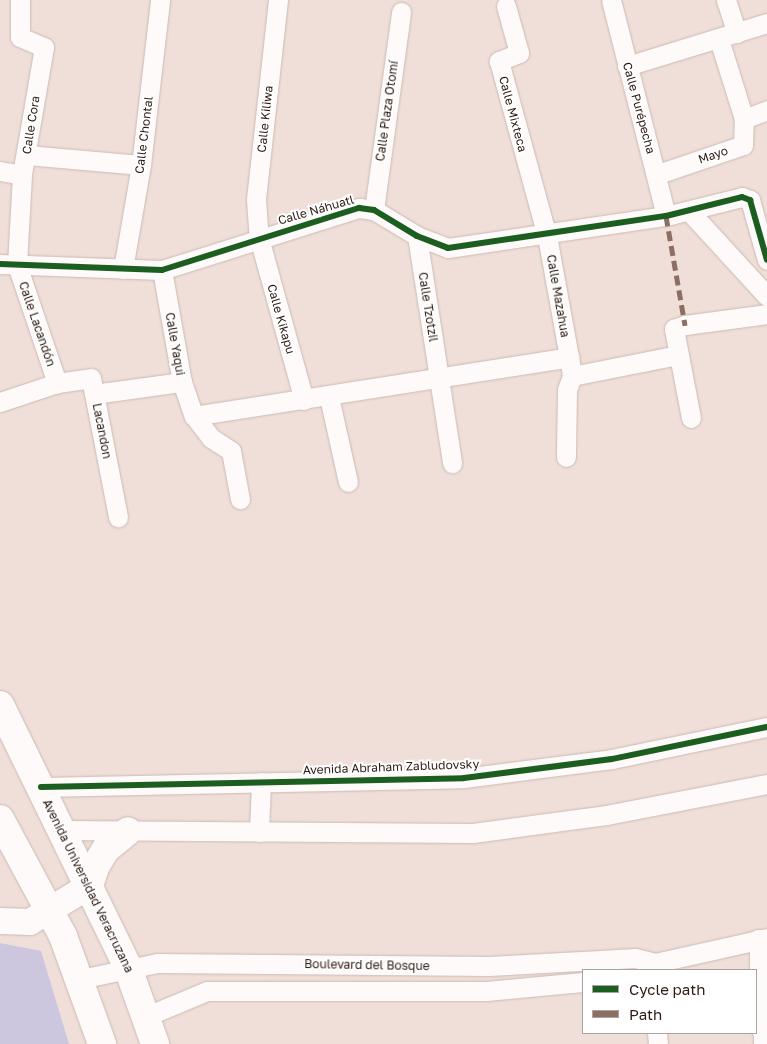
<!DOCTYPE html>
<meta charset="utf-8">
<style>
body{margin:0}
#map{position:relative;width:767px;height:1044px;overflow:hidden;background:#f0dfd9;font-family:"Golos Text",sans-serif}
div>[style]{position:absolute}
[style*='--x']{left:calc(var(--x)*1px);top:calc(var(--y)*1px);width:calc(var(--w)*1px);rotate:calc(var(--a)*1deg)}
.green>*{inset:0;background:#ccc6df}
.roads{filter:drop-shadow(0 0 1px #cbbab3) drop-shadow(0 0 1px #cbbab3)}
.minor>*{height:19px;margin:-9.5px;padding:0 9.5px;transform-origin:9.5px;border-radius:9.5px;background:#fdfaf9}
.secondary>*{height:26px;margin:-13px;padding:0 13px;transform-origin:13px;border-radius:13px;background:#fdfaf9}
.primary>*{height:28px;margin:-14px;padding:0 14px;transform-origin:14px;border-radius:14px;background:#fdfaf9}
.quiet>*{height:5px;margin-top:-2.5px;transform-origin:0;background:repeating-linear-gradient(90deg,#8d6e63 0 10px,transparent 0 15px)}
.cycleway>*{height:6px;margin:-3px;padding:0 3px;transform-origin:3px;border-radius:3px;background:#1b5e20}
span{translate:-50% -50%;white-space:nowrap;text-align:center;line-height:1.15;-webkit-text-stroke:4px #fff;paint-order:stroke}
.street-label{font-size:12px;color:#2d1a13}
.legend{position:absolute;left:582px;top:969px;width:175px;height:65px;box-sizing:border-box;background:#fff;border:1px solid #aba3a1;margin:0;padding:6px 9px;list-style:none;font-size:15px;color:#2d1a13}
.legend li{display:flex;align-items:center;gap:10px;height:25px}
.legend b{width:25px;border:1px solid #aba3a1}
</style>
<div id="map">
<div class="green">
<i style="clip-path:polygon(0 943px,41px 951px,69px 1044px,0 1044px)"></i>
</div>
<div class="roads">
<div class="minor">
<i style="--x:20;--y:0;--w:37;--a:90"></i>
<i style="--x:20;--y:37;--w:26;--a:23"></i>
<i style="--x:44;--y:47;--w:130;--a:99.8"></i>
<i style="--x:22;--y:175;--w:90;--a:93.2"></i>
<i style="--x:17;--y:265;--w:125;--a:71.3"></i>
<i style="--x:278;--y:0;--w:200;--a:96.3"></i>
<i style="--x:256;--y:199;--w:39;--a:86"></i>
<i style="--x:259;--y:238;--w:168;--a:74.5"></i>
<i style="--x:611;--y:0;--w:223;--a:75.7"></i>
<i style="--x:726;--y:0;--w:35;--a:72"></i>
<i style="--x:506;--y:6;--w:49;--a:74.5"></i>
<i style="--x:519;--y:53;--w:22;--a:158"></i>
<i style="--x:499;--y:61;--w:181;--a:74.7"></i>
<i style="--x:547;--y:236;--w:123;--a:79.7"></i>
<i style="--x:569;--y:357;--w:19;--a:81"></i>
<i style="--x:572;--y:376;--w:15;--a:110"></i>
<i style="--x:567;--y:390;--w:67;--a:90.9"></i>
<i style="--x:627;--y:66;--w:146;--a:-17.1"></i>
<i style="--x:744;--y:119;--w:25;--a:-21"></i>
<i style="--x:27;--y:155;--w:114;--a:5"></i>
<i style="--x:0;--y:171;--w:22;--a:10"></i>
<i style="--x:658;--y:174;--w:90;--a:-18.8"></i>
<i style="--x:743;--y:145;--w:26;--a:-88"></i>
<i style="--x:744;--y:119;--w:84;--a:-107.4"></i>
<i style="--x:374;--y:210;--w:200;--a:-82.2"></i>
<i style="--x:689;--y:211;--w:115;--a:47.5"></i>
<i style="--x:417;--y:236;--w:230;--a:81.2"></i>
<i style="--x:0;--y:264;--w:162;--a:2.1"></i>
<i style="--x:162;--y:270;--w:207;--a:-17.5"></i>
<i style="--x:359;--y:208;--w:15;--a:8"></i>
<i style="--x:374;--y:210;--w:50;--a:31.2"></i>
<i style="--x:417;--y:236;--w:33;--a:21"></i>
<i style="--x:448;--y:248;--w:220;--a:-8.4"></i>
<i style="--x:666;--y:216;--w:78;--a:-14"></i>
<i style="--x:742;--y:197;--w:9;--a:21"></i>
<i style="--x:750;--y:200;--w:62;--a:74.2"></i>
<i style="--x:123;--y:269;--w:106;--a:-80.2"></i>
<i style="--x:141;--y:165;--w:166;--a:-83.4"></i>
<i style="--x:162;--y:270;--w:114;--a:79.9"></i>
<i style="--x:182;--y:382;--w:36;--a:71"></i>
<i style="--x:194;--y:416;--w:28;--a:52"></i>
<i style="--x:211;--y:438;--w:24;--a:33"></i>
<i style="--x:231;--y:451;--w:49;--a:79.4"></i>
<i style="--x:572;--y:376;--w:108;--a:-11.2"></i>
<i style="--x:94;--y:394;--w:89;--a:-7.8"></i>
<i style="--x:329;--y:397;--w:87;--a:77.4"></i>
<i style="--x:0;--y:402;--w:60;--a:-18.4"></i>
<i style="--x:57;--y:383;--w:34;--a:-8"></i>
<i style="--x:91;--y:378;--w:142;--a:79"></i>
<i style="--x:194;--y:416;--w:380;--a:-8.9"></i>
<i style="--x:691;--y:418;--w:91;--a:-100.8"></i>
<i style="--x:674;--y:329;--w:12;--a:-20"></i>
<i style="--x:685;--y:325;--w:83;--a:-7.6"></i>
<i style="--x:41;--y:787;--w:423;--a:-1.2"></i>
<i style="--x:464;--y:778;--w:149;--a:-7.3"></i>
<i style="--x:612;--y:759;--w:158;--a:-11.7"></i>
<i style="--x:61;--y:830;--w:412;--a:0.4"></i>
<i style="--x:473;--y:833;--w:134;--a:-7.7"></i>
<i style="--x:606;--y:815;--w:164;--a:-10.9"></i>
<i style="--x:259;--y:832;--w:50;--a:-87.7"></i>
<i style="--x:758;--y:939;--w:105;--a:87.3"></i>
<i style="--x:646;--y:970;--w:11;--a:-38"></i>
<i style="--x:655;--y:963;--w:115;--a:-12.6"></i>
<i style="--x:80;--y:979;--w:79;--a:-11.7"></i>
<i style="--x:157;--y:963;--w:332;--a:0.5"></i>
<i style="--x:489;--y:966;--w:146;--a:-3.1"></i>
<i style="--x:635;--y:958;--w:21;--a:14"></i>
<i style="--x:147;--y:1016;--w:65;--a:-22.6"></i>
<i style="--x:207;--y:991;--w:279;--a:0"></i>
<i style="--x:486;--y:991;--w:97;--a:-5.3"></i>
<i style="--x:657;--y:1033;--w:11;--a:85"></i>
</div>
<div class="secondary">
<i style="--x:0;--y:921;--w:30;--a:2"></i>
<i style="--x:30;--y:922;--w:69;--a:-31.4"></i>
</div>
<div class="primary">
<i style="--x:0;--y:705;--w:292;--a:64"></i>
<i style="--x:128;--y:968;--w:81;--a:70.4"></i>
<i style="--x:0;--y:819;--w:133;--a:61.7"></i>
<i style="--x:63;--y:936;--w:115;--a:70.1"></i>
<i style="--x:89;--y:886;--w:20;--a:-72"></i>
<i style="--x:95;--y:867;--w:21;--a:-59"></i>
<i style="--x:106;--y:849;--w:28;--a:-39"></i>
</div>
</div>
<div class="quiet">
<i style="--x:666;--y:216;--w:111;--a:80.1"></i>
</div>
<div class="cycleway">
<i style="--x:0;--y:264;--w:162;--a:2.1"></i>
<i style="--x:162;--y:270;--w:207;--a:-17.5"></i>
<i style="--x:359;--y:208;--w:15;--a:8"></i>
<i style="--x:374;--y:210;--w:50;--a:31.2"></i>
<i style="--x:417;--y:236;--w:33;--a:21"></i>
<i style="--x:448;--y:248;--w:220;--a:-8.4"></i>
<i style="--x:666;--y:216;--w:78;--a:-14"></i>
<i style="--x:742;--y:197;--w:9;--a:21"></i>
<i style="--x:750;--y:200;--w:62;--a:74.2"></i>
<i style="--x:41;--y:787;--w:423;--a:-1.2"></i>
<i style="--x:464;--y:778;--w:149;--a:-7.3"></i>
<i style="--x:612;--y:759;--w:158;--a:-11.7"></i>
</div>
<div class="street-label">
<span style="left:639px;top:108px;rotate:75deg">Calle Purépecha</span>
<span style="left:387px;top:111px;rotate:-82deg">Calle Plaza Otomí</span>
<span style="left:513px;top:114px;rotate:75deg">Calle Mixteca</span>
<span style="left:265px;top:119px;rotate:-84deg">Calle Kiliwa</span>
<span style="left:31px;top:125px;rotate:-81deg">Calle Cora</span>
<span style="left:144px;top:135px;rotate:-83deg">Calle Chontal</span>
<span style="left:713px;top:155px;rotate:-19deg">Mayo</span>
<span style="left:316px;top:210px;rotate:-16deg">Calle Náhuatl</span>
<span style="left:558px;top:296px;rotate:80deg">Calle Mazahua</span>
<span style="left:428px;top:307px;rotate:81deg">Calle Tzotzil</span>
<span style="left:281px;top:319px;rotate:74deg">Calle Kikapu</span>
<span style="left:37px;top:324px;rotate:71deg">Calle Lacandón</span>
<span style="left:175px;top:344px;rotate:80deg">Calle Yaqui</span>
<span style="left:102px;top:431px;rotate:79deg">Lacandon</span>
<span style="left:391px;top:767px;rotate:-2deg">Avenida Abraham Zabludovsky</span>
<span style="left:88px;top:886px;rotate:64deg">Avenida Universidad Veracruzana</span>
<span style="left:367px;top:965px;rotate:1deg">Boulevard del Bosque</span>
</div>
<ul class="legend">
<li><b style="height:6px;background:#1b5e20"></b>Cycle path</li>
<li><b style="height:6px;background:#8d6e63"></b>Path</li>
</ul>
</div>
